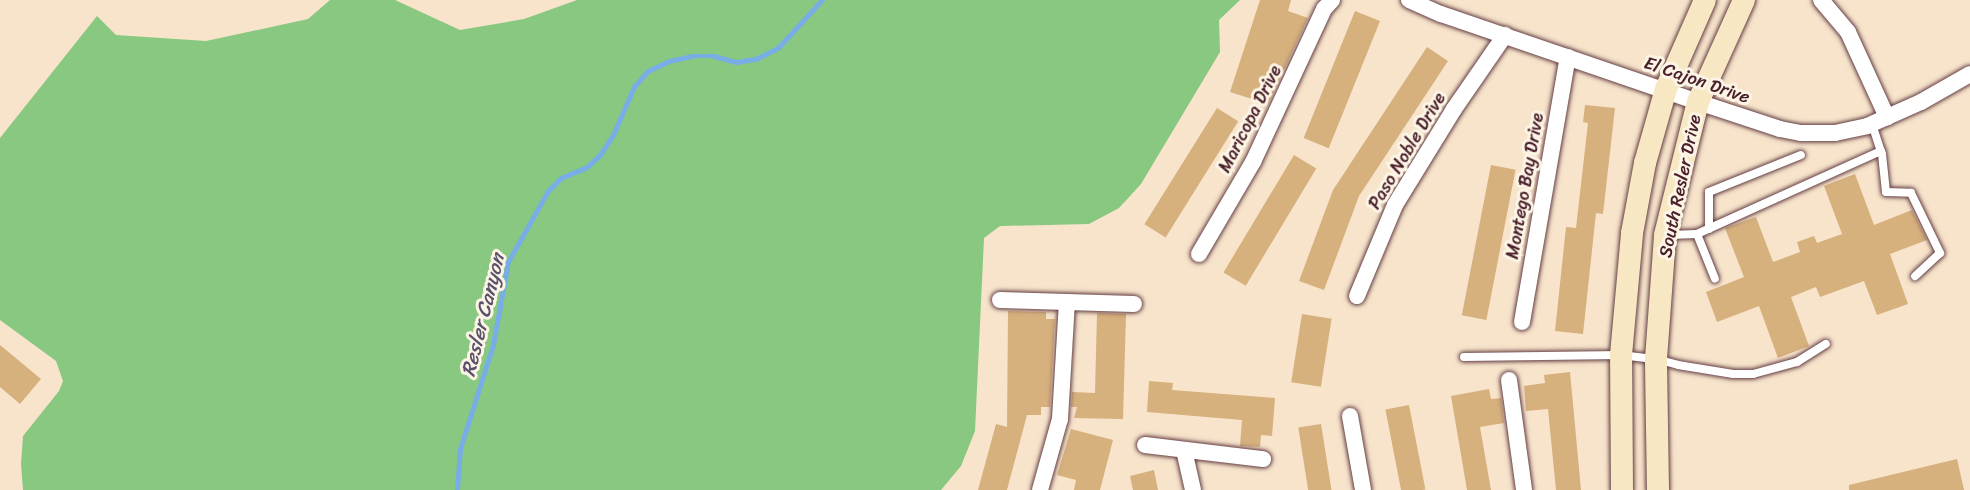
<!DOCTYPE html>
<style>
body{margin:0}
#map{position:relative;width:1970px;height:490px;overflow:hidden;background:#f7e4cb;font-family:Sriracha,sans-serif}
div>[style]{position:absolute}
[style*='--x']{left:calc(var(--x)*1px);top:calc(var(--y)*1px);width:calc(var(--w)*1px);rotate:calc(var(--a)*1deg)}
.green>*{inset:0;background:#88c880}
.stream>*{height:4.5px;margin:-2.25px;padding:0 2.25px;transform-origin:2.25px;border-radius:2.25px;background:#79ade6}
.building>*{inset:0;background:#d6b07d;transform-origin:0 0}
.roads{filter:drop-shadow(0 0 2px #643d43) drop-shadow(0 0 2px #643d43)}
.service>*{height:8px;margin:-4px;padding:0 4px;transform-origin:4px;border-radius:4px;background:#fff}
.minor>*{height:16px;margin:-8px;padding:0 8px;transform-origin:8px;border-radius:8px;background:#fff}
.secondary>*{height:22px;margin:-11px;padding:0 11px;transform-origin:11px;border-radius:11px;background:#f7e8c3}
span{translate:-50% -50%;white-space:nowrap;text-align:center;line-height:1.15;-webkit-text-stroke:6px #fcf5e5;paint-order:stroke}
.street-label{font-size:18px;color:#4a1f2b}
.water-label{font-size:20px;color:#5a516c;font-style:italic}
</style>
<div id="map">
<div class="green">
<i style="clip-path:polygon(330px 0,395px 0,460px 30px,524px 19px,577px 0,1240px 0,1219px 20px,1220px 52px,1141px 184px,1119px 208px,1089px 224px,1000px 226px,984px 238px,975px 431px,961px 466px,941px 490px,23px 490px,21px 464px,23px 436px,59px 391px,63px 381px,56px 361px,0 320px,0 138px,97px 16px,116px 35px,206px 41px,308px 19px)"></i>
</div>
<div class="stream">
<i style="--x:457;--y:490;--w:41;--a:-85.8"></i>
<i style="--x:460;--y:449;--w:109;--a:-72.4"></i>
<i style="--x:493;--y:345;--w:84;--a:-79.8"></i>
<i style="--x:508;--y:262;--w:81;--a:-60.6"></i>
<i style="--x:548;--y:191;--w:18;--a:-45"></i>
<i style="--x:561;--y:178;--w:28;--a:-23"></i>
<i style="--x:587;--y:167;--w:18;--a:-43"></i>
<i style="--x:600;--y:155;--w:24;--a:-57"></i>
<i style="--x:613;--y:135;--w:52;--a:-66.4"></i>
<i style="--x:634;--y:87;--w:21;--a:-49"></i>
<i style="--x:648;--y:71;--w:23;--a:-25"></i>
<i style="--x:669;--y:61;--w:24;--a:-12"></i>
<i style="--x:692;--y:56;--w:22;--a:0"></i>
<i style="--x:714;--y:56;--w:23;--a:15"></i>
<i style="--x:736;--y:62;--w:20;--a:-9"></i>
<i style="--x:756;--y:59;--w:25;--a:-27"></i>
<i style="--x:778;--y:48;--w:65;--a:-47.5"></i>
</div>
<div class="building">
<i style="clip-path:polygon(1260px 0,1291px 0,1288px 11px,1308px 18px,1268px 104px,1230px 92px)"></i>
<i style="left:1355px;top:11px;width:27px;height:137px;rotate:22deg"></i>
<i style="clip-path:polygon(1427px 47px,1448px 61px,1359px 196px,1324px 290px,1299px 281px,1333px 190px)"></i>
<i style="clip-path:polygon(1585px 105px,1615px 108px,1603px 214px,1596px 213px,1583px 334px,1555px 331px,1566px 227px,1576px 228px,1588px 123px,1583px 122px)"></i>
<i style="left:1217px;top:108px;width:25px;height:137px;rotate:32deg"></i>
<i style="left:1294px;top:155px;width:26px;height:137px;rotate:31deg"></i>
<i style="left:1491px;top:165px;width:25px;height:153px;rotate:11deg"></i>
<i style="clip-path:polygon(1855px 174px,1874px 225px,1912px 210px,1927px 240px,1890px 254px,1908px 304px,1877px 315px,1864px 281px,1820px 297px,1816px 287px,1791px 297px,1809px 346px,1778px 358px,1759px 306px,1717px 322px,1706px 292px,1744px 277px,1725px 228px,1756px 217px,1773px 262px,1800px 252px,1797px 242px,1814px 236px,1817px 243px,1842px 234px,1824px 186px)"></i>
<i style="clip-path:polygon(1008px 311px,1046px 312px,1046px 319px,1055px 319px,1050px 407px,1041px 407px,1041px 415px,1027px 415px,1007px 490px,978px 490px,996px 424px,1007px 427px)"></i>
<i style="clip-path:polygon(1097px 313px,1126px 314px,1123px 419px,1074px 418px,1077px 407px,1071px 407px,1072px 392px,1095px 393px)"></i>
<i style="left:1302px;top:314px;width:30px;height:69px;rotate:9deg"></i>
<i style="clip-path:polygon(0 345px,41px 379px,20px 404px,0 387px)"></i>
<i style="clip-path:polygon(1570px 372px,1581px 490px,1556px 490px,1548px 409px,1526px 411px,1524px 386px,1545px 383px,1544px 375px)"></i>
<i style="clip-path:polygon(1149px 381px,1173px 383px,1172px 390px,1275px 398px,1272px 436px,1261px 435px,1260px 447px,1240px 446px,1242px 420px,1147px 412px)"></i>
<i style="clip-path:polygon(1489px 389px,1491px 399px,1501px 398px,1504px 423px,1480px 427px,1491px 490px,1467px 490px,1451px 396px)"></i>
<i style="left:1409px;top:405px;width:86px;height:24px;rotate:79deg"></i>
<i style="left:1321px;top:424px;width:67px;height:23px;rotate:81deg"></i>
<i style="clip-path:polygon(1071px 429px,1113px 440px,1100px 490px,1074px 490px,1076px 480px,1057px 475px)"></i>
<i style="clip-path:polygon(1957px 459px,1964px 490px,1849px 490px,1849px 485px)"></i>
<i style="clip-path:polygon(1154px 470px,1158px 490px,1133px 490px,1130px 476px)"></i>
</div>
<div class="roads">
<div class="service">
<i style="--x:1872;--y:124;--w:32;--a:72"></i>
<i style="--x:1882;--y:154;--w:38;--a:84"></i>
<i style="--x:1886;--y:192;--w:25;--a:2"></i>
<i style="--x:1911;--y:193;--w:67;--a:64.2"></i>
<i style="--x:1940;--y:253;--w:34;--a:137"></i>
<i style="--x:1709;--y:229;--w:37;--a:-90"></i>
<i style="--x:1709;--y:192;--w:99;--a:-21.9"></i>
<i style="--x:1697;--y:234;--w:48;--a:68.2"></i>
<i style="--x:1668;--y:235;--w:29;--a:-2"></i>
<i style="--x:1697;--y:234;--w:202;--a:-24.3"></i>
<i style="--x:1464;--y:357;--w:157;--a:-0.7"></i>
<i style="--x:1621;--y:355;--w:35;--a:7"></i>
<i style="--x:1656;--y:359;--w:23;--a:15"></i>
<i style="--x:1678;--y:365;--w:56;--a:9.3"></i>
<i style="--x:1733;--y:374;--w:20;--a:0"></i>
<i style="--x:1753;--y:374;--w:46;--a:-15.3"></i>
<i style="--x:1797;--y:362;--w:34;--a:-32"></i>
</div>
<div class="minor">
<i style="--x:1409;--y:0;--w:35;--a:24"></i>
<i style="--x:1441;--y:14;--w:272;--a:18.9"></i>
<i style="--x:1698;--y:102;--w:86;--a:18.2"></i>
<i style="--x:1780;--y:129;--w:21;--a:11"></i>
<i style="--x:1801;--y:133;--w:34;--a:0"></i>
<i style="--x:1835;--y:133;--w:33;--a:-12"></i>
<i style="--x:1867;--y:126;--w:59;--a:-24"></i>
<i style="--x:1921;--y:102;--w:56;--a:-29.7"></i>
<i style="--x:1821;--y:0;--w:42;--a:49.8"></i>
<i style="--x:1848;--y:32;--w:94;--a:65.4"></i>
<i style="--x:1199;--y:254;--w:107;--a:-59.6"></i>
<i style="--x:1253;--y:162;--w:169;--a:-65.1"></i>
<i style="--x:1324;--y:9;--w:12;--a:-48"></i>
<i style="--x:1357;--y:296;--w:99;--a:-67.3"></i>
<i style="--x:1395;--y:205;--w:113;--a:-58.4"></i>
<i style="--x:1454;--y:109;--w:90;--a:-55.4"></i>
<i style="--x:1000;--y:300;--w:134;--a:1.7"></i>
<i style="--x:1522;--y:322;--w:269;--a:-80.2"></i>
<i style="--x:1509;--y:380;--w:111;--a:82.2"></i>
<i style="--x:1350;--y:416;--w:75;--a:80"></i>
<i style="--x:1145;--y:445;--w:119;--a:6.8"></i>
<i style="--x:1184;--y:450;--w:41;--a:77.3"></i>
<i style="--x:1040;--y:490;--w:74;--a:-74.3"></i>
<i style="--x:1060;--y:419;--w:117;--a:-86.6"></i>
</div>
<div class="secondary">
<i style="--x:1622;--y:490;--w:135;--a:-90.4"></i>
<i style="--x:1621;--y:355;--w:122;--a:-84.8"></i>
<i style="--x:1632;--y:233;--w:71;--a:-79.5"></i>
<i style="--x:1645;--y:163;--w:77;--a:-74.2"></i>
<i style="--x:1666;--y:89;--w:97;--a:-66.3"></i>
<i style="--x:1658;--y:490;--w:131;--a:-90.9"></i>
<i style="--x:1656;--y:359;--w:124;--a:-85.8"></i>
<i style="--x:1665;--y:235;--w:137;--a:-76.1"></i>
<i style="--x:1698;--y:102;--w:112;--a:-65.7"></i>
</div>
</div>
<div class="street-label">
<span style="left:1697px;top:80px;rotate:19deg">El Cajon Drive</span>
<span style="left:1250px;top:119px;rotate:-63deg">Maricopa Drive</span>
<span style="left:1407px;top:151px;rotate:-59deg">Paso Noble Drive</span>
<span style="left:1525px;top:186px;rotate:-80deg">Montego Bay Drive</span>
<span style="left:1680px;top:186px;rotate:-78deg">South Resler Drive</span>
</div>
<div class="water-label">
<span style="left:483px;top:315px;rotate:-76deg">Resler Canyon</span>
</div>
</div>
